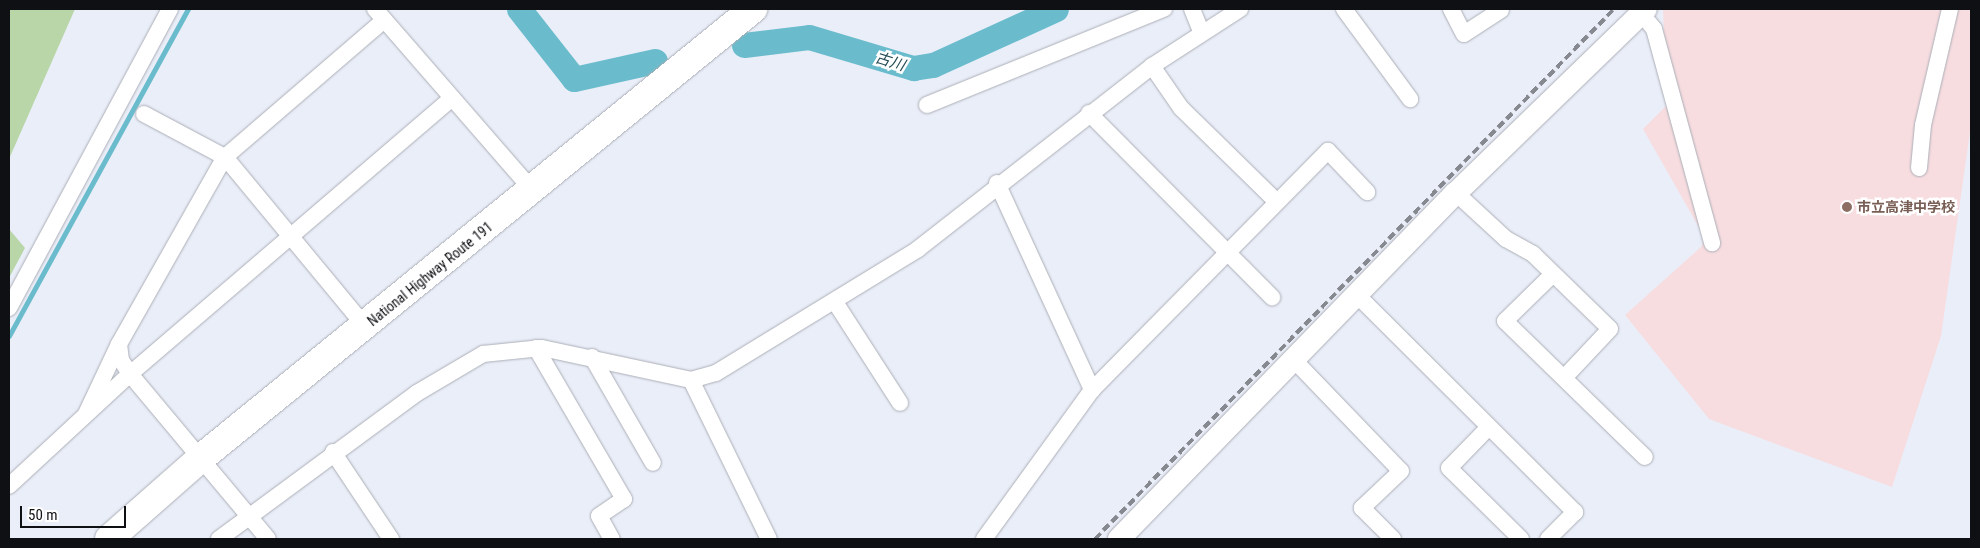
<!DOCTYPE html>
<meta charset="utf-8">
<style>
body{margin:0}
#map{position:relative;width:1980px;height:548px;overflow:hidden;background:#eaeef8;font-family:"Roboto Condensed","Noto Sans JP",sans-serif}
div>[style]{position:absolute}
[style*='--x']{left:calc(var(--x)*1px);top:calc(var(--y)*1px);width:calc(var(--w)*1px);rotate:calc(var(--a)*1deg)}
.education>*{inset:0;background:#f7dde0}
.green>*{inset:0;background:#b8d6a8}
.stream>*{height:4.5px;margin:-2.25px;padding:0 2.25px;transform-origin:2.25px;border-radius:2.25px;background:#6abccd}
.river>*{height:25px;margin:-12.5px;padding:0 12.5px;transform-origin:12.5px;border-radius:12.5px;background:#6abccd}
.roads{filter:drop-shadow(0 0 1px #abaeb7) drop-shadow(0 0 1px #abaeb7)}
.street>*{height:16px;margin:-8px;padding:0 8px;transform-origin:8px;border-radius:8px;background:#fff}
.secondary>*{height:22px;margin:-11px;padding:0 11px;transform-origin:11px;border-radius:11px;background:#fff}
.highway>*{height:28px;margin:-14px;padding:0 14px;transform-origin:14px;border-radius:14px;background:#fff}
.rail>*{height:4px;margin-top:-2px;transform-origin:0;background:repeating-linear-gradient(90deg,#878990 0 8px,transparent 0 12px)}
.dots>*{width:14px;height:14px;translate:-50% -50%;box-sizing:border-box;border:2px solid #fff;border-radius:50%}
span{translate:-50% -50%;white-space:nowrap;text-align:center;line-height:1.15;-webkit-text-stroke:5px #fff;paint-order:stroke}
.education-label{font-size:14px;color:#785e54;font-weight:700}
.left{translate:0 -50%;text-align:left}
.street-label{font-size:14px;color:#0f1013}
.water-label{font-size:15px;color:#224951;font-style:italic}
.frame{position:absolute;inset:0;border:10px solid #0f1013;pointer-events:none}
.scale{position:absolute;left:20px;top:506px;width:106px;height:22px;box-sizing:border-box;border:2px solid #0f1013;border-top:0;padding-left:6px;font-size:15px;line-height:18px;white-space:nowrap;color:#0f1013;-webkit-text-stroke:4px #fff;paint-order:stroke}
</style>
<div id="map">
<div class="education">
<i style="clip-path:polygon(1663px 9px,1971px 9px,1971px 125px,1941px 336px,1892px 487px,1709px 419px,1625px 315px,1701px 247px,1705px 238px,1643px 129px,1667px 105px)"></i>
</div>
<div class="green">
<i style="clip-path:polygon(9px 9px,75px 9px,9px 159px)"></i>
<i style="clip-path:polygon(9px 229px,25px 248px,9px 278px)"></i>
</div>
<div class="stream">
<i style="--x:9;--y:336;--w:373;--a:-61.3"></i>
</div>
<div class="river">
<i style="--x:519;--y:9;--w:89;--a:51.8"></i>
<i style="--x:574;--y:79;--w:83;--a:-12.5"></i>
<i style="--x:744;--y:45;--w:65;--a:-7"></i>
<i style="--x:809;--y:37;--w:109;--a:16.6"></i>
<i style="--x:913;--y:68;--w:20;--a:-9"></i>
<i style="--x:933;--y:65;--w:135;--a:-24.5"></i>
</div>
<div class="roads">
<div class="street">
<i style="--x:375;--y:9;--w:241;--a:49"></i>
<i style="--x:1192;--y:9;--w:24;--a:68"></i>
<i style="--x:1344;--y:9;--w:112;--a:53.7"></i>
<i style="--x:1451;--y:9;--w:28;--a:63"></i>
<i style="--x:1464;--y:34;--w:44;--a:-33"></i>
<i style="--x:1641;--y:13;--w:21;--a:51"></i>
<i style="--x:1654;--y:29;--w:222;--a:74.8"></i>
<i style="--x:1152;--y:66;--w:51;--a:55.4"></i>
<i style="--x:1181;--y:108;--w:133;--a:44.4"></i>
<i style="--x:927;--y:105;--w:256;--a:-22.1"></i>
<i style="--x:1089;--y:113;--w:260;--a:45.2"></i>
<i style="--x:144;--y:114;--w:92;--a:28"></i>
<i style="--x:225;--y:157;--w:219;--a:50.4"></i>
<i style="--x:1919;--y:168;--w:43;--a:-84.7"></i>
<i style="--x:1923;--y:125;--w:119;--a:-76.9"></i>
<i style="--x:997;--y:183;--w:228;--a:65.3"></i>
<i style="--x:1456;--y:193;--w:68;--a:42.6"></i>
<i style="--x:1506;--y:239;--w:31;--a:29"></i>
<i style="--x:1533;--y:254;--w:107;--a:44.2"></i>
<i style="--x:1610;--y:329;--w:67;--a:133.2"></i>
<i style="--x:1553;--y:274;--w:67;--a:135.6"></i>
<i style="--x:1505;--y:321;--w:195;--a:44.2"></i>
<i style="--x:1357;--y:295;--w:308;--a:44.9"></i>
<i style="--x:1575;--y:512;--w:38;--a:135"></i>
<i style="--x:835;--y:302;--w:120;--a:57.2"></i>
<i style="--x:9;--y:308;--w:340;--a:-61.7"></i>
<i style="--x:119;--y:344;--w:16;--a:83"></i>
<i style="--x:121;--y:360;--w:17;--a:57"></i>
<i style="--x:130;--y:374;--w:215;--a:50.1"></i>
<i style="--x:536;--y:348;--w:175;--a:59.8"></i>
<i style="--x:624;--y:499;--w:30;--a:146"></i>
<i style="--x:599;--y:516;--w:26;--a:61"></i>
<i style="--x:592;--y:357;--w:122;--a:60.1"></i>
<i style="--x:1294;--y:360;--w:154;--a:46.1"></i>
<i style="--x:1401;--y:471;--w:54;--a:136.5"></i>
<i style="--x:1362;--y:508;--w:44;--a:45"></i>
<i style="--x:691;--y:380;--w:177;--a:63.9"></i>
<i style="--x:86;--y:414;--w:77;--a:-64.8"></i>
<i style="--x:119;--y:344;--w:215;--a:-60.5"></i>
<i style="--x:225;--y:157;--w:210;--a:-40.7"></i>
<i style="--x:1489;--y:427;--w:57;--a:134.3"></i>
<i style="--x:1449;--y:468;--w:101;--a:44.6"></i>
<i style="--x:333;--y:452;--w:105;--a:56.3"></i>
<i style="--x:9;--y:486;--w:165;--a:-42.8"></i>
<i style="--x:130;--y:374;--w:424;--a:-40.6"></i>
<i style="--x:219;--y:539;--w:246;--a:-36.4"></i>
<i style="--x:417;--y:393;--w:77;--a:-30.6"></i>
<i style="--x:483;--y:354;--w:59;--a:-5.8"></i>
<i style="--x:542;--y:348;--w:152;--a:12.1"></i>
<i style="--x:691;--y:380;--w:26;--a:-16"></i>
<i style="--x:716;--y:373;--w:237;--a:-31.5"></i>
<i style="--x:918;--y:249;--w:297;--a:-38"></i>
<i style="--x:1152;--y:66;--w:105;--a:-32.9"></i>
<i style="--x:984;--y:539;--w:184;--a:-54.1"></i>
<i style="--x:1092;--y:390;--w:336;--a:-45.4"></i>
<i style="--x:1328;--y:151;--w:57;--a:46.4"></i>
</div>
<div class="secondary">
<i style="--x:1119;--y:539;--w:483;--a:-45.8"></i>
<i style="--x:1456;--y:193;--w:264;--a:-44.1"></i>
</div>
<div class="highway">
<i style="--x:109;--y:539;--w:123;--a:-41.4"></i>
<i style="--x:201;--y:458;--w:712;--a:-39.13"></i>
</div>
</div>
<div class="rail">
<i style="--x:1095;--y:539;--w:742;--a:-45.6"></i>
</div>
<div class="dots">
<i style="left:1847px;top:207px;background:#8d6e63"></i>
</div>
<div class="education-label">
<span class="left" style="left:1857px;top:207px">市立高津中学校</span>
</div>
<div class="street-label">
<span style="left:430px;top:274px;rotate:-39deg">National Highway Route 191</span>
</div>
<div class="water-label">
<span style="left:890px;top:62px;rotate:17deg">古川</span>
</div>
<div class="frame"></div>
<div class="scale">50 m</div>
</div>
